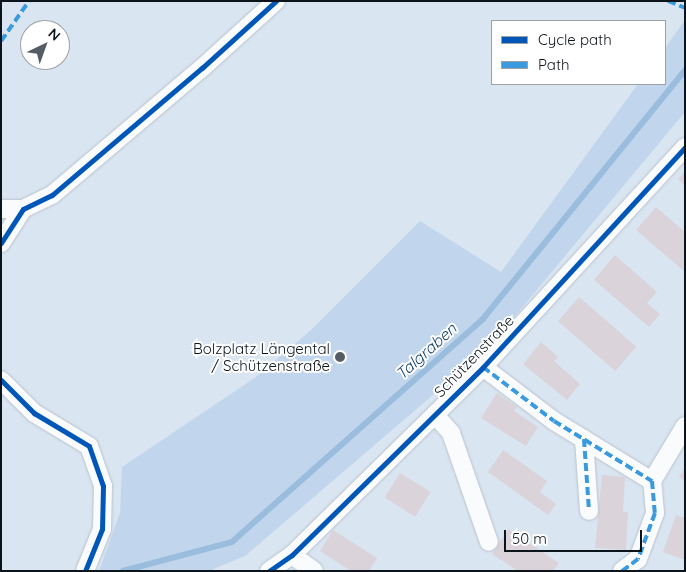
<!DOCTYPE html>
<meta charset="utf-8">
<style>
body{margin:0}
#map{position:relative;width:686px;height:572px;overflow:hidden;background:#d9e5f1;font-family:Quicksand,sans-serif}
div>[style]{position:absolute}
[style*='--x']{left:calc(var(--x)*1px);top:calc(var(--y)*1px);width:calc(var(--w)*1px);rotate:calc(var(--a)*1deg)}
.green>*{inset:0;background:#c1d6ec}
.stream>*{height:5.5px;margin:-2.75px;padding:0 2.75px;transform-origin:2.75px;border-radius:2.75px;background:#9abcdd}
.building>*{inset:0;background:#dad3da;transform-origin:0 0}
.roads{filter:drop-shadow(0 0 1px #b9c2cc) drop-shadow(0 0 1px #b9c2cc)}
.minor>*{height:18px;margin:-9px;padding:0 9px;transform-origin:9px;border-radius:9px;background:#f9fbfd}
.quiet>*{height:4px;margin-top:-2px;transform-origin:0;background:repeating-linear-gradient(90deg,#3a9adf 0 8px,transparent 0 12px)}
.cycleway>*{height:5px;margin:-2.5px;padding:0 2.5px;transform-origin:2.5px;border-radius:2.5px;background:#0057b8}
.dots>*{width:14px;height:14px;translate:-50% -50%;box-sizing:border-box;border:2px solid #fff;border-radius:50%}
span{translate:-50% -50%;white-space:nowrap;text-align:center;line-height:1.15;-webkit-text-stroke:4px #fff;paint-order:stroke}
.poi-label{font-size:15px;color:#0c141b}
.right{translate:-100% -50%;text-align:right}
.street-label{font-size:15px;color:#0c141b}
.water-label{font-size:16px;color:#15446d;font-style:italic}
.frame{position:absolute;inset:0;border:2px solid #0c141b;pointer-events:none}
.legend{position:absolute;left:491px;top:20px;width:175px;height:65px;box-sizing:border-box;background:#fff;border:1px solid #9ea1a4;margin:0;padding:6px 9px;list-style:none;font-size:15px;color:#0c141b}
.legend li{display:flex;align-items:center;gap:10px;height:25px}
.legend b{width:25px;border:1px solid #9ea1a4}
.north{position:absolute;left:20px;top:20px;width:50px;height:50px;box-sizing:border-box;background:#fff;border:1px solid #9ea1a4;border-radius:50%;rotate:42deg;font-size:14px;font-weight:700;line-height:20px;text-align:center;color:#0c141b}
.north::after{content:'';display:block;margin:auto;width:18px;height:22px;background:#545d66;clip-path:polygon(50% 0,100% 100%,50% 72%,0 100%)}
.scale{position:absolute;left:504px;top:530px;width:138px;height:22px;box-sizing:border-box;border:2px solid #0c141b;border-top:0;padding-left:6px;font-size:15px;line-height:18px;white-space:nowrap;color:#0c141b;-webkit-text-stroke:4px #fff;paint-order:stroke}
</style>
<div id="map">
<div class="green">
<i style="clip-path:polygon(685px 20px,685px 112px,490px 346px,245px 556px,209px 571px,99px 571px,120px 513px,122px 467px,256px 377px,311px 330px,420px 221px,501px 272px,638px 84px,665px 84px,665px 48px)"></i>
</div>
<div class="stream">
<i style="--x:123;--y:571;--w:113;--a:-14.9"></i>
<i style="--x:232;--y:542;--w:336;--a:-41.6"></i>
<i style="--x:483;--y:319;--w:321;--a:-50.9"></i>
</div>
<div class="building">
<i style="clip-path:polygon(685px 171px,685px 186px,678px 179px)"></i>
<i style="clip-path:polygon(656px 207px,685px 232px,685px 272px,636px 230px)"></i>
<i style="clip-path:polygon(615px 255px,657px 292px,647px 303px,660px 314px,649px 327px,594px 280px)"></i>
<i style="left:579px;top:297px;width:76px;height:32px;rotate:41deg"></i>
<i style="clip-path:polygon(541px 342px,558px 357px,554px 361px,580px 384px,567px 400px,523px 364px)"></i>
<i style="clip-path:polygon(497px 393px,517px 407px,514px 411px,538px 427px,526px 446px,481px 418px)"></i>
<i style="clip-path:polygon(503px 450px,547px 481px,540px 492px,556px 504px,548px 515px,488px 472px)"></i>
<i style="clip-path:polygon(685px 467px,685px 481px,679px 477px)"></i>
<i style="left:400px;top:473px;width:36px;height:29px;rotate:32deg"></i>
<i style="clip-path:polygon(602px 475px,625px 477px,623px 512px,628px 512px,626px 550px,595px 548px)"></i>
<i style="clip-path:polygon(676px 515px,685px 518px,685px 560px,663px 552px)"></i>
<i style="clip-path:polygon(508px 529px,559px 563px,553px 571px,518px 571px,492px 554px)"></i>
<i style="clip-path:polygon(333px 530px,377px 558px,369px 571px,351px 571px,320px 551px)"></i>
</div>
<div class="roads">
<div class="minor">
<i style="--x:1;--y:209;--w:22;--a:0"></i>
<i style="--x:1;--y:243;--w:40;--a:-57.1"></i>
<i style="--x:23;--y:209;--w:32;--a:-26"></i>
<i style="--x:52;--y:195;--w:197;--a:-40.3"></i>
<i style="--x:202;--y:68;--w:100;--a:-42.2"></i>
<i style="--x:483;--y:367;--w:89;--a:37.3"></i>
<i style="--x:554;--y:421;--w:115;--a:31.5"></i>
<i style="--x:1;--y:380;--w:47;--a:45"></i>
<i style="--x:34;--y:413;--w:64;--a:31"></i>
<i style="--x:89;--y:446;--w:42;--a:70.7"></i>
<i style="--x:103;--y:486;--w:43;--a:91.3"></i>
<i style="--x:102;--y:529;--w:45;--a:112"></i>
<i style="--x:435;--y:415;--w:24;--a:48"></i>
<i style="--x:451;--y:433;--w:115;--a:70.8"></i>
<i style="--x:584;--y:439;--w:72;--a:86"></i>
<i style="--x:292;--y:555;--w:27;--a:36"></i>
<i style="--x:269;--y:571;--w:28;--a:-35"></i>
<i style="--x:292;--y:555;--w:268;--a:-44.5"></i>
<i style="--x:483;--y:367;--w:299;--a:-47.4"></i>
<i style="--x:622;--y:571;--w:20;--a:-37"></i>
<i style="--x:638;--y:559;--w:49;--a:-69.7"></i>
<i style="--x:655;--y:513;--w:32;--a:-95"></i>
<i style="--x:652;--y:481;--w:64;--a:-59"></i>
</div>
</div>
<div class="quiet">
<i style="--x:668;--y:1;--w:18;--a:22"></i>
<i style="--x:1;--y:41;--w:49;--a:-55"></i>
<i style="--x:483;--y:367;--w:89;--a:37.3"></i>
<i style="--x:554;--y:421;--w:115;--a:31.5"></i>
<i style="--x:652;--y:481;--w:32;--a:85"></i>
<i style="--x:655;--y:513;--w:49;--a:110.3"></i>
<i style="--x:638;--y:559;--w:20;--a:143"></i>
<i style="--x:584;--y:439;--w:72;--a:86"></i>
</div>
<div class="cycleway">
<i style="--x:1;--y:243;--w:40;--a:-57.1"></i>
<i style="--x:23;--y:209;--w:32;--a:-26"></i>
<i style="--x:52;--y:195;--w:197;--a:-40.3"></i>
<i style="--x:202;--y:68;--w:100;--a:-42.2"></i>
<i style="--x:1;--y:380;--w:47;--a:45"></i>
<i style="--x:34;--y:413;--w:64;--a:31"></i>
<i style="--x:89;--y:446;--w:42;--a:70.7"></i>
<i style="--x:103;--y:486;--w:43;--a:91.3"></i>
<i style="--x:102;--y:529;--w:45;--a:112"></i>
<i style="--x:269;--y:571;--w:28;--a:-35"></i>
<i style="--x:292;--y:555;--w:268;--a:-44.5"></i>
<i style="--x:483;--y:367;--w:299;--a:-47.4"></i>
</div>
<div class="dots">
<i style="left:340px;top:357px;background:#545d66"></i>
</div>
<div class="poi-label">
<span class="right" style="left:330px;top:357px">Bolzplatz Längental<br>/ Schützenstraße</span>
</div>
<div class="street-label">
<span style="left:474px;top:356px;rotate:-46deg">Schützenstraße</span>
</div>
<div class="water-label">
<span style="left:426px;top:351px;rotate:-42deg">Talgraben</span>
</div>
<div class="frame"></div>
<ul class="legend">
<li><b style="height:6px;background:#0057b8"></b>Cycle path</li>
<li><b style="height:6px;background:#3a9adf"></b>Path</li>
</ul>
<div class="north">N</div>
<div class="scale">50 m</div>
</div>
